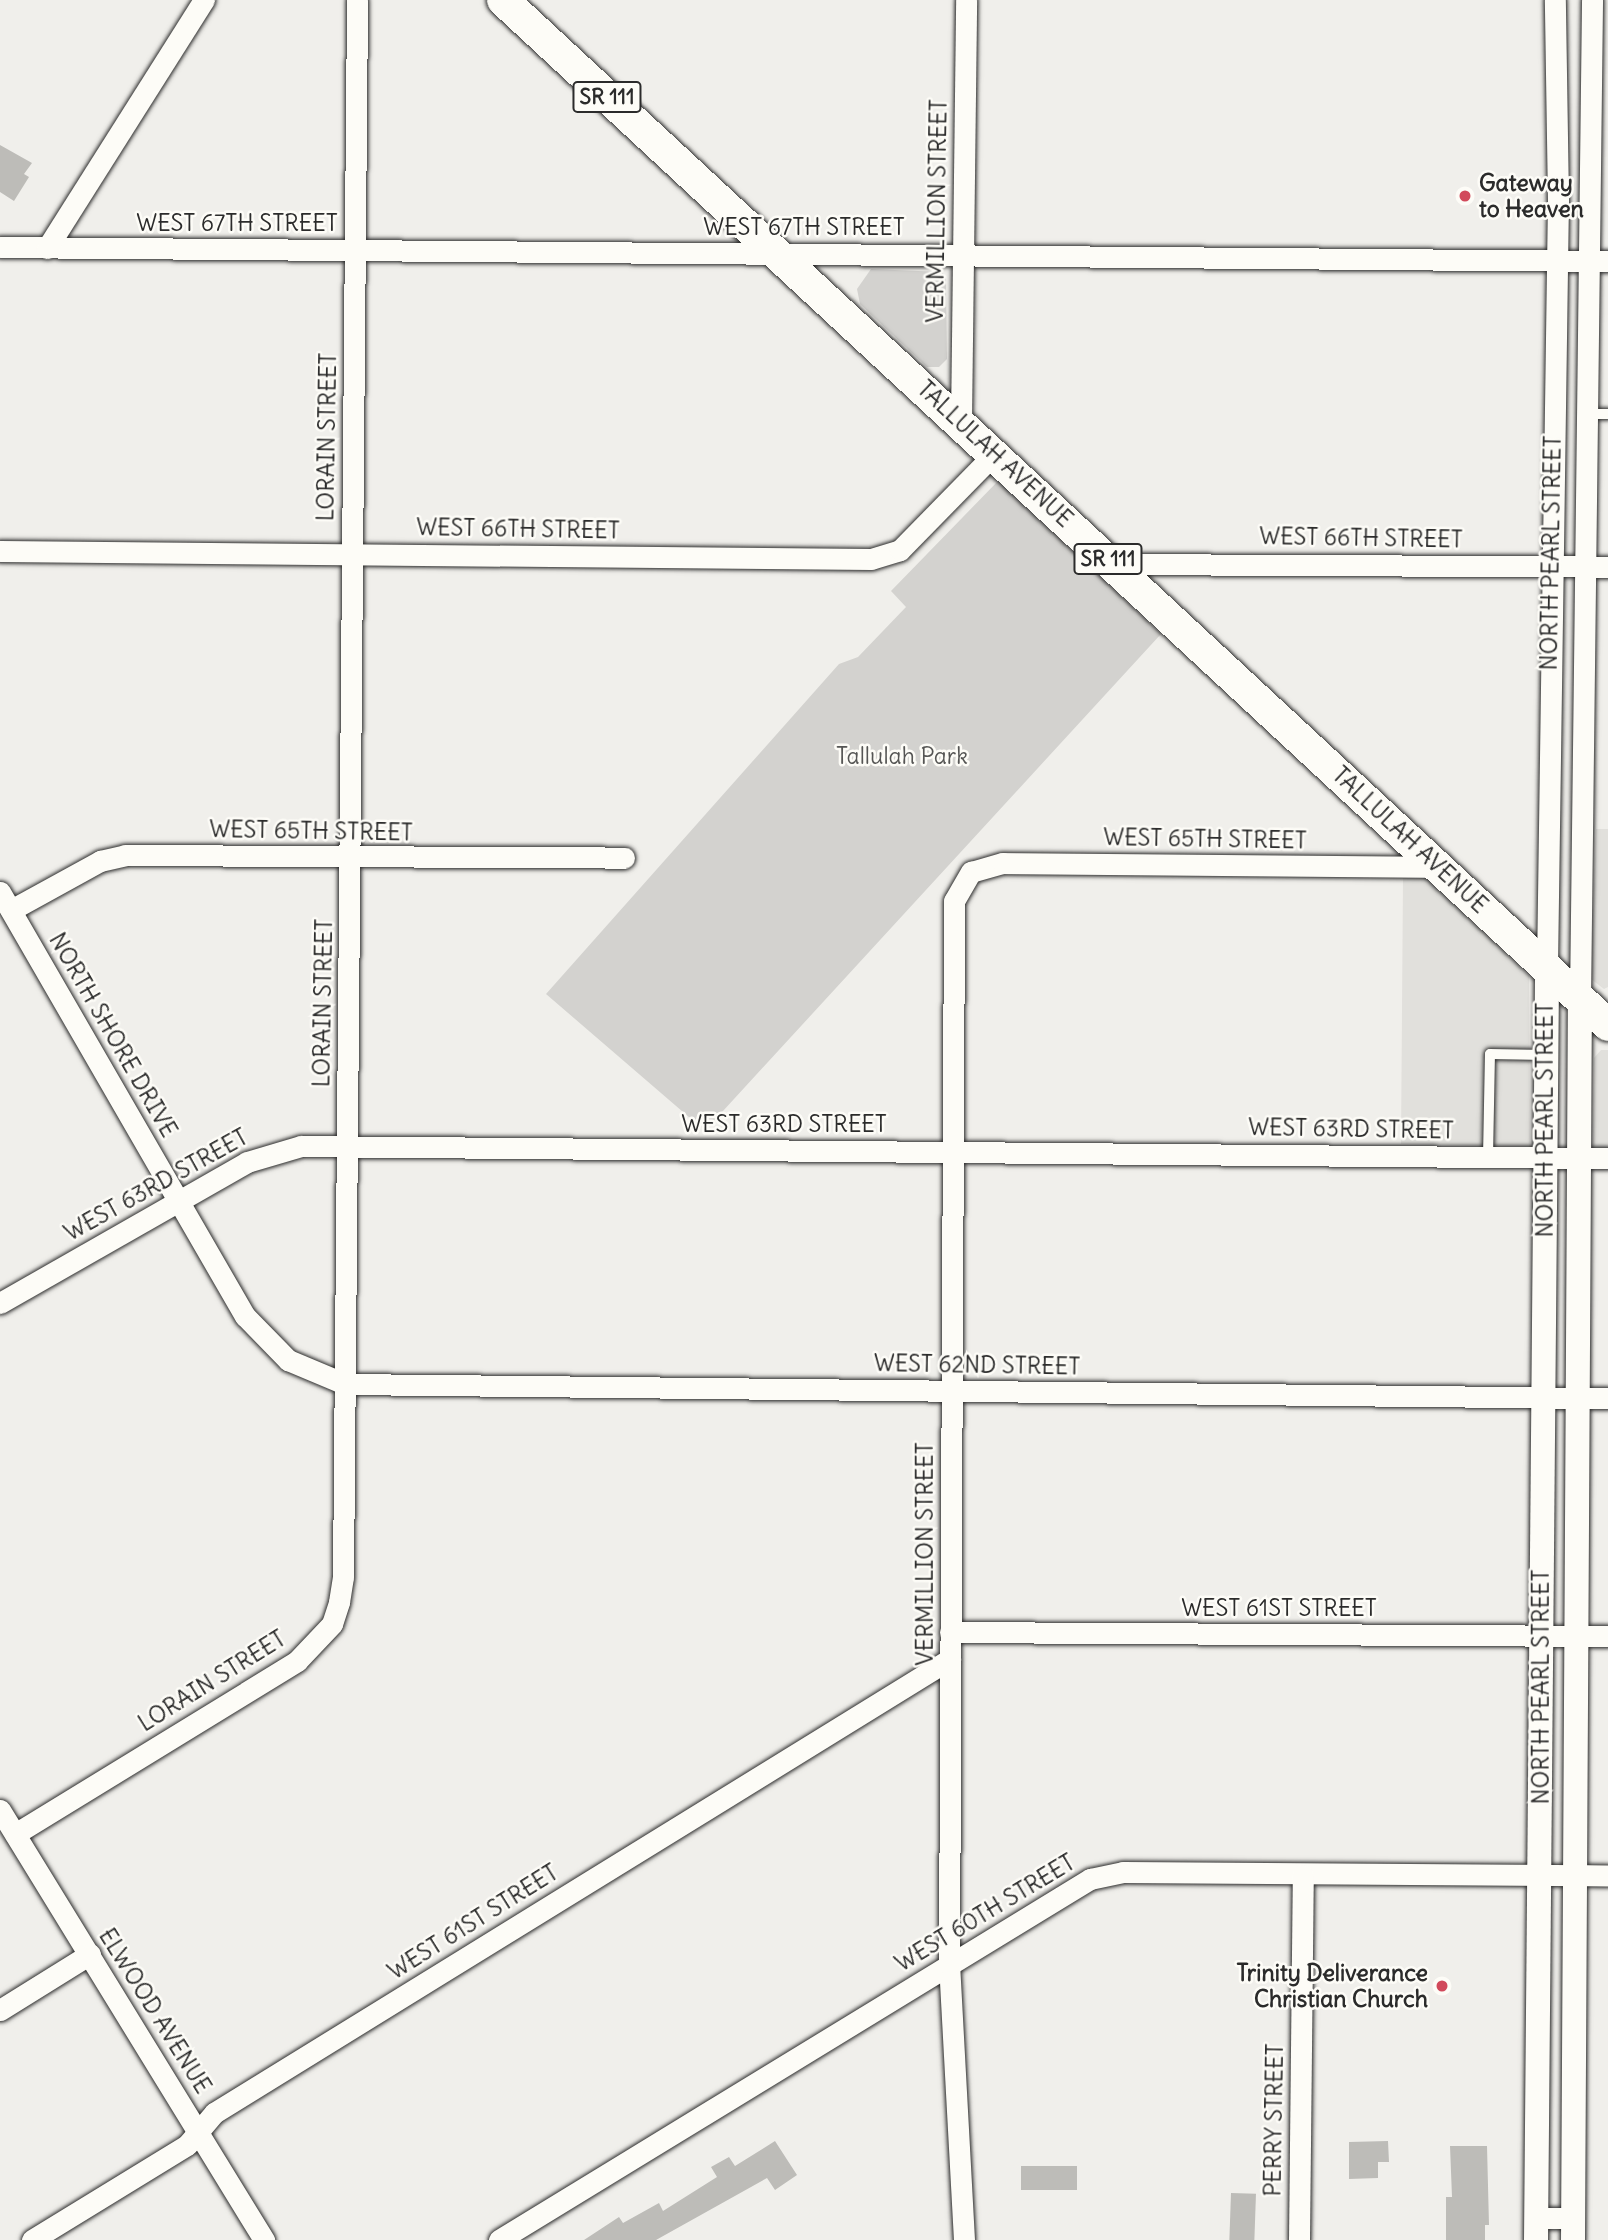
<!DOCTYPE html>
<style>
body{margin:0}
#map{position:relative;width:1608px;height:2240px;overflow:hidden;background:#f0efeb;font-family:Delius,sans-serif}
div>[style]{position:absolute}
[style*='--x']{left:calc(var(--x)*1px);top:calc(var(--y)*1px);width:calc(var(--w)*1px);rotate:calc(var(--a)*1deg)}
.built>*{inset:0;background:#e1e0dc}
.green>*{inset:0;background:#d3d2cf}
.building>*{inset:0;background:#bdbcb8;transform-origin:0 0}
.roads{filter:drop-shadow(0 0 2px #2b2b2b) drop-shadow(0 0 2px #2b2b2b)}
.service>*{height:10px;margin:-5px;padding:0 5px;transform-origin:5px;border-radius:5px;background:#fdfcf7}
.minor>*{height:21px;margin:-10.5px;padding:0 10.5px;transform-origin:10.5px;border-radius:10.5px;background:#fdfcf7}
.tertiary>*{height:24px;margin:-12px;padding:0 12px;transform-origin:12px;border-radius:12px;background:#fdfcf7}
.primary>*{height:32px;margin:-16px;padding:0 16px;transform-origin:16px;border-radius:16px;background:#fdfcf7}
.dots>*{width:19px;height:19px;translate:-50% -50%;box-sizing:border-box;border:4px solid #fdfcf7;border-radius:50%}
span{translate:-50% -50%;white-space:nowrap;text-align:center;line-height:1.15;-webkit-text-stroke:5px #fdfcf7;paint-order:stroke}
.shield-label span{padding:2px 5px;background:#fdfcf7;border:2px solid;border-radius:5px;-webkit-text-stroke-width:0}
.shield-label{font-size:21px;color:#2b2b2b;font-weight:700}
.poi-label{font-size:23px;color:#2b2b2b;font-weight:700}
.left{translate:0 -50%;text-align:left}
.right{translate:-100% -50%;text-align:right}
.street-label{font-size:23px;color:#2b2b2b}
.park-label{font-size:23px;color:#555554}
</style>
<div id="map">
<div class="built">
<i style="clip-path:polygon(1596px 829px,1608px 829px,1608px 987px,1604px 989px,1591px 979px)"></i>
<i style="clip-path:polygon(1425px 877px,1529px 976px,1530px 1146px,1401px 1144px,1403px 878px)"></i>
<i style="clip-path:polygon(1601px 1050px,1608px 1050px,1608px 1167px,1593px 1167px,1594px 1058px)"></i>
</div>
<div class="green">
<i style="clip-path:polygon(871px 269px,942px 272px,946px 278px,947px 359px,939px 367px,927px 367px,860px 304px,857px 289px)"></i>
<i style="clip-path:polygon(998px 481px,1161px 634px,712px 1123px,697px 1124px,546px 994px,839px 664px,858px 657px,906px 607px,891px 591px)"></i>
</div>
<div class="building">
<i style="clip-path:polygon(0 145px,32px 163px,24px 174px,29px 177px,14px 201px,0 192px)"></i>
<i style="clip-path:polygon(775px 2141px,797px 2175px,775px 2190px,767px 2178px,656px 2240px,584px 2240px,619px 2217px,623px 2223px,659px 2203px,663px 2211px,717px 2177px,711px 2167px,729px 2157px,735px 2166px)"></i>
<i style="clip-path:polygon(1388px 2141px,1389px 2162px,1378px 2162px,1378px 2178px,1349px 2179px,1349px 2142px)"></i>
<i style="clip-path:polygon(1450px 2146px,1487px 2146px,1489px 2225px,1485px 2225px,1485px 2240px,1446px 2240px,1446px 2197px,1452px 2197px)"></i>
<i style="left:1077px;top:2166px;width:24px;height:56px;rotate:90deg"></i>
<i style="left:1231px;top:2193px;width:25px;height:47px;rotate:2deg"></i>
</div>
<div class="roads">
<div class="service">
<i style="--x:1588;--y:414;--w:20;--a:0"></i>
<i style="--x:1488;--y:1157;--w:103;--a:-88.9"></i>
<i style="--x:1490;--y:1054;--w:56;--a:1"></i>
</div>
<div class="minor">
<i style="--x:0;--y:247;--w:1608;--a:0.5"></i>
<i style="--x:47;--y:248;--w:294;--a:-57.7"></i>
<i style="--x:961;--y:422;--w:422;--a:-89.3"></i>
<i style="--x:0;--y:551;--w:871;--a:0.53"></i>
<i style="--x:871;--y:559;--w:30;--a:-17"></i>
<i style="--x:900;--y:550;--w:134;--a:-45.6"></i>
<i style="--x:1113;--y:564;--w:495;--a:0.3"></i>
<i style="--x:0;--y:892;--w:490;--a:60"></i>
<i style="--x:245;--y:1316;--w:62;--a:45.7"></i>
<i style="--x:288;--y:1360;--w:62;--a:22.8"></i>
<i style="--x:345;--y:1384;--w:1263;--a:0.64"></i>
<i style="--x:11;--y:910;--w:102;--a:-28.8"></i>
<i style="--x:100;--y:861;--w:26;--a:-13"></i>
<i style="--x:125;--y:855;--w:499;--a:0.3"></i>
<i style="--x:1547;--y:967;--w:766;--a:-89.18"></i>
<i style="--x:1558;--y:201;--w:201;--a:-90.9"></i>
<i style="--x:1580;--y:999;--w:999;--a:-89.31"></i>
<i style="--x:0;--y:1303;--w:284;--a:-29.7"></i>
<i style="--x:247;--y:1162;--w:56;--a:-16.5"></i>
<i style="--x:301;--y:1146;--w:1307;--a:0.53"></i>
<i style="--x:950;--y:1632;--w:658;--a:0.35"></i>
<i style="--x:0;--y:1810;--w:505;--a:58.45"></i>
<i style="--x:15;--y:1834;--w:331;--a:-31.5"></i>
<i style="--x:297;--y:1661;--w:51;--a:-46.6"></i>
<i style="--x:332;--y:1624;--w:23;--a:-72"></i>
<i style="--x:339;--y:1602;--w:25;--a:-81"></i>
<i style="--x:343;--y:1577;--w:1577;--a:-89.49"></i>
<i style="--x:0;--y:2010;--w:106;--a:-31.9"></i>
<i style="--x:1536;--y:2218;--w:37;--a:0"></i>
<i style="--x:32;--y:2240;--w:182;--a:-31.5"></i>
<i style="--x:187;--y:2145;--w:42;--a:-49.8"></i>
<i style="--x:214;--y:2113;--w:865;--a:-31.67"></i>
<i style="--x:499;--y:2240;--w:693;--a:-31.42"></i>
<i style="--x:1090;--y:1879;--w:34;--a:-12"></i>
<i style="--x:1123;--y:1872;--w:485;--a:0.4"></i>
<i style="--x:964;--y:2240;--w:276;--a:-93.1"></i>
<i style="--x:949;--y:1964;--w:1063;--a:-89.73"></i>
<i style="--x:954;--y:901;--w:34;--a:-60"></i>
<i style="--x:971;--y:872;--w:33;--a:-16"></i>
<i style="--x:1003;--y:863;--w:437;--a:0.5"></i>
<i style="--x:1299;--y:2240;--w:365;--a:-89.4"></i>
</div>
<div class="tertiary">
<i style="--x:1536;--y:2240;--w:1273;--a:-89.5"></i>
<i style="--x:1573;--y:2240;--w:1241;--a:-89.68"></i>
</div>
<div class="primary">
<i style="--x:503;--y:0;--w:1507;--a:42.85"></i>
</div>
</div>
<div class="dots">
<i style="left:1465px;top:196px;background:#d1495b"></i>
<i style="left:1442px;top:1986px;background:#d1495b"></i>
</div>
<div class="shield-label">
<span style="left:607px;top:97px">SR 111</span>
<span style="left:1108px;top:559px">SR 111</span>
</div>
<div class="poi-label">
<span class="left" style="left:1479px;top:196px">Gateway<br>to Heaven</span>
<span class="right" style="left:1428px;top:1986px">Trinity Deliverance<br>Christian Church</span>
</div>
<div class="street-label">
<span style="left:937px;top:211px;rotate:-89deg">VERMILLION STREET</span>
<span style="left:237px;top:223px">WEST 67TH STREET</span>
<span style="left:804px;top:227px">WEST 67TH STREET</span>
<span style="left:327px;top:437px;rotate:-89deg">LORAIN STREET</span>
<span style="left:995px;top:454px;rotate:43deg">TALLULAH AVENUE</span>
<span style="left:518px;top:529px;rotate:1deg">WEST 66TH STREET</span>
<span style="left:1361px;top:538px;rotate:1deg">WEST 66TH STREET</span>
<span style="left:1551px;top:553px;rotate:-89deg">NORTH PEARL STREET</span>
<span style="left:311px;top:831px;rotate:1deg">WEST 65TH STREET</span>
<span style="left:1205px;top:839px;rotate:1deg">WEST 65TH STREET</span>
<span style="left:1410px;top:840px;rotate:43deg">TALLULAH AVENUE</span>
<span style="left:323px;top:1003px;rotate:-89deg">LORAIN STREET</span>
<span style="left:113px;top:1035px;rotate:60deg">NORTH SHORE DRIVE</span>
<span style="left:1545px;top:1120px;rotate:-90deg">NORTH PEARL STREET</span>
<span style="left:784px;top:1124px">WEST 63RD STREET</span>
<span style="left:1351px;top:1129px;rotate:1deg">WEST 63RD STREET</span>
<span style="left:156px;top:1185px;rotate:-29deg">WEST 63RD STREET</span>
<span style="left:977px;top:1365px;rotate:1deg">WEST 62ND STREET</span>
<span style="left:925px;top:1554px;rotate:-90deg">VERMILLION STREET</span>
<span style="left:1279px;top:1608px">WEST 61ST STREET</span>
<span style="left:212px;top:1681px;rotate:-32deg">LORAIN STREET</span>
<span style="left:1541px;top:1687px;rotate:-90deg">NORTH PEARL STREET</span>
<span style="left:985px;top:1913px;rotate:-31deg">WEST 60TH STREET</span>
<span style="left:473px;top:1922px;rotate:-32deg">WEST 61ST STREET</span>
<span style="left:155px;top:2011px;rotate:58deg">ELWOOD AVENUE</span>
<span style="left:1274px;top:2120px;rotate:-89deg">PERRY STREET</span>
</div>
<div class="park-label">
<span style="left:902px;top:756px">Tallulah Park</span>
</div>
</div>
